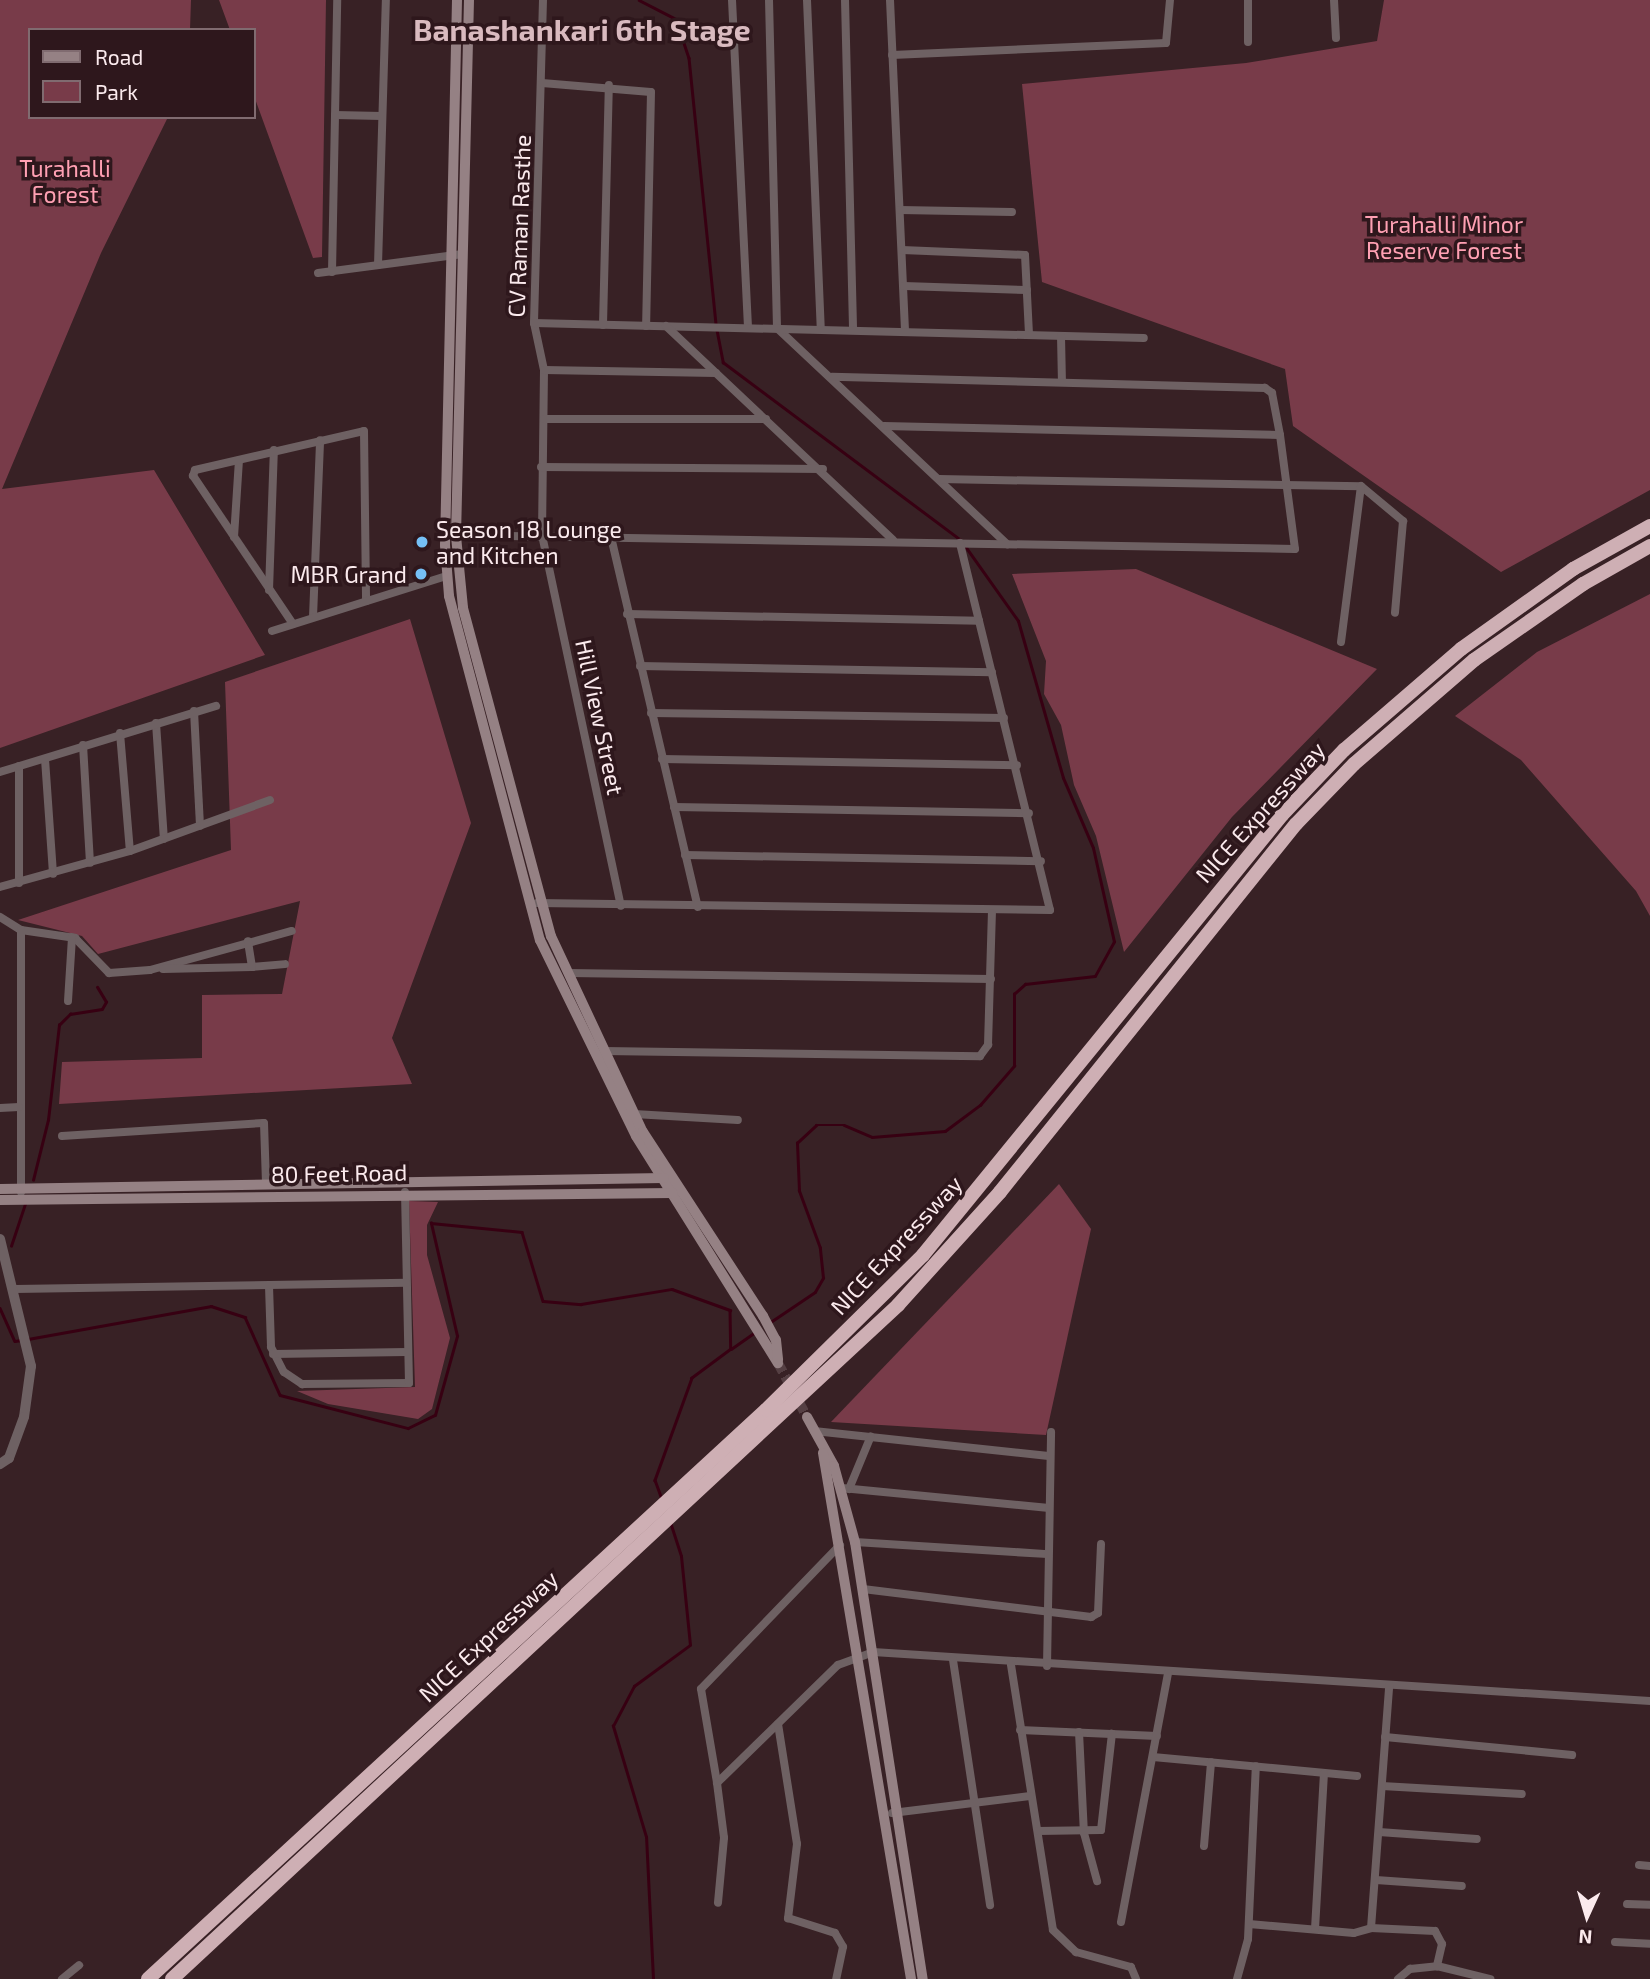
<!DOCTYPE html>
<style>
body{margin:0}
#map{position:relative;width:1650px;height:1979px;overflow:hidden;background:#382125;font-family:"Exo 2",sans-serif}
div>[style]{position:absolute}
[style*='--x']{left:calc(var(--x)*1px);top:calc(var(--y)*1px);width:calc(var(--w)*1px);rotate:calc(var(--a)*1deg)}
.green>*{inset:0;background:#783b49}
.stream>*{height:2.5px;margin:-1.25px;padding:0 1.25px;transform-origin:1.25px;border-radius:1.25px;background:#370012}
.secondary-tunnel>*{height:10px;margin-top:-5px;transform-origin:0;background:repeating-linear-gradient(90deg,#553f43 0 10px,transparent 0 15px)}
.minor>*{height:8px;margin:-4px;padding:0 4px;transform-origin:4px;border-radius:4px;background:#6e6163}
.tertiary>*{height:10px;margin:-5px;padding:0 5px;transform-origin:5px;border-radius:5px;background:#6e6163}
.secondary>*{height:10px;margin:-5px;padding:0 5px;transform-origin:5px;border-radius:5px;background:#958184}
.motorway>*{height:14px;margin:-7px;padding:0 7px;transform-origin:7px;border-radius:7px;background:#ceafb4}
.dots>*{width:19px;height:19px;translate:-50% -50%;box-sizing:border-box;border:4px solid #2e171c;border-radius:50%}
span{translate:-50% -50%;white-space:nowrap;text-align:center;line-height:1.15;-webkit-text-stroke:7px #2e171c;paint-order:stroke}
.park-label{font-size:23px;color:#ffa0b3}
.street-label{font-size:23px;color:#fbeaed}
.poi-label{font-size:23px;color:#fbeaed}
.left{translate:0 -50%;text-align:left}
.right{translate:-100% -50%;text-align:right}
.district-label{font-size:30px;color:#d9babf;font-weight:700}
.legend{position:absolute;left:28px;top:28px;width:228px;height:91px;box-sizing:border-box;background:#2e171c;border:2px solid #806b70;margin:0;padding:9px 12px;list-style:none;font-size:21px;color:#fbeaed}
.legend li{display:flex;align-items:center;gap:14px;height:35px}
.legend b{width:35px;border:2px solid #806b70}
.north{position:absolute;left:1552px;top:1881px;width:70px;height:70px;-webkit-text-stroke:5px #2e171c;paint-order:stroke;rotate:184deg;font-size:19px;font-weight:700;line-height:28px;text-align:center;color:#fbeaed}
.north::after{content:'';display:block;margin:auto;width:24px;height:32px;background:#fbeaed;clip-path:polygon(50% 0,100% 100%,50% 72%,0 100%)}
</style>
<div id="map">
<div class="green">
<i style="clip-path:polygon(0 0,191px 0,190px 30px,30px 30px,30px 117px,168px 117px,101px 253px,2px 489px,154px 470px,265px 655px,0 748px)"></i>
<i style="clip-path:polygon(219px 0,326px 0,322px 257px,313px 258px,254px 96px,254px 30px,230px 30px)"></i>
<i style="clip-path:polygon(1384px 0,1650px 0,1650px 490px,1501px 572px,1293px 426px,1285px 369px,1042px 282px,1022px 84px,1246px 63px,1377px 41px)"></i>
<i style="clip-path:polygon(1136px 569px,1377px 669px,1232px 817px,1124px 952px,1096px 836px,1074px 785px,1061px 725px,1044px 694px,1046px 661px,1012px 574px)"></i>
<i style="clip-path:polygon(1650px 594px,1650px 916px,1636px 891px,1521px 760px,1455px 716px,1537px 652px)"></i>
<i style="clip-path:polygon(410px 619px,471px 823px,392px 1038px,412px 1084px,59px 1104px,62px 1062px,202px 1058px,202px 995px,282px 994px,300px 901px,98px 954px,82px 936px,18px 920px,231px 850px,225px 682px)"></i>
<i style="clip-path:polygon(1059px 1184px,1091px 1229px,1046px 1435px,831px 1422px)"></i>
<i style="clip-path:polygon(409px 1201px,438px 1202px,427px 1225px,427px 1255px,450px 1338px,432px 1409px,418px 1419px,328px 1404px,297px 1391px,415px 1387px)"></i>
</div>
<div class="stream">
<i style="--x:639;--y:0;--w:42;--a:27.2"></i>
<i style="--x:676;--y:19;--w:41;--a:71.6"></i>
<i style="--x:689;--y:58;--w:267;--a:84.2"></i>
<i style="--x:717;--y:330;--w:33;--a:79"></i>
<i style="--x:723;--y:362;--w:297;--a:36.8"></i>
<i style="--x:33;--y:1180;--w:62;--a:-76"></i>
<i style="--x:48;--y:1120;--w:96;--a:-83.4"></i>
<i style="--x:59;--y:1025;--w:16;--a:-45"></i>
<i style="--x:70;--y:1014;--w:32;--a:-9"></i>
<i style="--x:102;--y:1009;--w:8;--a:-60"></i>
<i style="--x:106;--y:1002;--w:17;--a:-121"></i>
<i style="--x:11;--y:1246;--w:44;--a:-71.6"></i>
<i style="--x:0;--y:1308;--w:36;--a:66"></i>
<i style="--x:15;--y:1341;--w:6;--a:-9"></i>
<i style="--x:769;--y:1323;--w:55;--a:-34"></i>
<i style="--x:815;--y:1292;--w:16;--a:-60"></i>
<i style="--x:823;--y:1278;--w:30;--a:-96"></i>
<i style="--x:820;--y:1248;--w:61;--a:-110.2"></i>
<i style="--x:799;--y:1191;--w:48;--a:-92.4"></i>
<i style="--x:797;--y:1143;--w:26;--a:-43"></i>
<i style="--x:816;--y:1125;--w:28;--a:0"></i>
<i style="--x:844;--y:1125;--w:30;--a:23"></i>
<i style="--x:872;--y:1137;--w:73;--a:-4.7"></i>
<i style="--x:945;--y:1131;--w:44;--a:-36.6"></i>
<i style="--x:980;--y:1105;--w:52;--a:-48.9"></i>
<i style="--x:1014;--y:1066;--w:72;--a:-90"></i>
<i style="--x:1014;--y:994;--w:15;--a:-42"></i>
<i style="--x:1025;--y:984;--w:70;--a:-6.5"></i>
<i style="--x:1095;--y:976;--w:39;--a:-61"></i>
<i style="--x:1114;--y:942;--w:96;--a:-102.6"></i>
<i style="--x:1093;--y:848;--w:76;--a:-113.2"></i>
<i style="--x:1063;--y:778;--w:163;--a:-106"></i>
<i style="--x:1018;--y:621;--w:93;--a:-125.4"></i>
<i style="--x:28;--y:1339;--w:186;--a:-10.2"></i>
<i style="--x:211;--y:1306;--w:36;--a:18"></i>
<i style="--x:245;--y:1317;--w:85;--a:65.8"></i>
<i style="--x:280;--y:1395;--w:132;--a:14.5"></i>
<i style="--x:408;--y:1428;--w:30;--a:-26"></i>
<i style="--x:435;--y:1415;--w:82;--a:-74.4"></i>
<i style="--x:457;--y:1336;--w:116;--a:-103"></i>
<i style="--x:431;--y:1223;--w:91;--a:5.6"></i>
<i style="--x:522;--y:1232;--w:72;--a:73.1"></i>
<i style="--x:543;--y:1301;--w:38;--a:5"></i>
<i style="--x:581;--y:1304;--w:92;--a:-9.4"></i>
<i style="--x:672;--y:1289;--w:62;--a:19.9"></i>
<i style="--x:730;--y:1310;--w:39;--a:89"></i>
<i style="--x:731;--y:1349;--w:49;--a:143.4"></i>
<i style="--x:692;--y:1378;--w:109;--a:109.9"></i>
<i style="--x:655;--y:1480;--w:20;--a:70"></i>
<i style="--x:731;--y:1349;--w:29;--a:-35"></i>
<i style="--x:653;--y:1979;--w:142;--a:-92.8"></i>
<i style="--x:646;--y:1837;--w:116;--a:-106.6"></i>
<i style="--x:613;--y:1726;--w:45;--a:-62.3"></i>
<i style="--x:634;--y:1686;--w:69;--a:-36.2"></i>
<i style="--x:690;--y:1645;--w:89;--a:-95.8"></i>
<i style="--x:681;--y:1556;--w:33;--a:-108"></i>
</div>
<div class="secondary-tunnel">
<i style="--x:778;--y:1363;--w:61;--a:61.8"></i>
</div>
<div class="minor">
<i style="--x:543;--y:0;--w:323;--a:91.6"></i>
<i style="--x:534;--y:323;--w:48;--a:78"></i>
<i style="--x:544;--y:370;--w:165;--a:90.7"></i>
<i style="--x:542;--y:535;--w:379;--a:78"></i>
<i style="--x:732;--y:0;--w:325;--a:87.2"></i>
<i style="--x:769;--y:0;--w:328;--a:88.6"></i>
<i style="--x:777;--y:328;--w:316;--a:43.2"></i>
<i style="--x:807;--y:0;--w:329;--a:87.6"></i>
<i style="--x:845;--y:0;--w:329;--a:88.6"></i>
<i style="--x:890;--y:0;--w:331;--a:87.4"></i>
<i style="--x:1334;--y:0;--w:38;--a:87"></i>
<i style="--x:1248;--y:42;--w:42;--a:-90"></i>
<i style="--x:892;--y:55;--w:274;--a:-2.5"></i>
<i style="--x:1166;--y:43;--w:43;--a:-84.7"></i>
<i style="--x:542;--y:83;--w:109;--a:4.7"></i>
<i style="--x:651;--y:92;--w:234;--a:91.2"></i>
<i style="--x:335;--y:115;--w:47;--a:1.2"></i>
<i style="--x:900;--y:210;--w:112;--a:1"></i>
<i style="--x:902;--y:250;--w:123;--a:2.3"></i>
<i style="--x:1025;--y:255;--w:79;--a:87.1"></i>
<i style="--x:378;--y:265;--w:265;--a:-88.3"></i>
<i style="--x:332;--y:272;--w:272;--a:-88.9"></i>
<i style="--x:318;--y:273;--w:146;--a:-7.5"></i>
<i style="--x:904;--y:286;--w:123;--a:1.9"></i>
<i style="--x:534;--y:323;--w:610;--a:1.41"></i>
<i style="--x:603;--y:325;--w:240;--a:-88.6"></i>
<i style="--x:666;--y:326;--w:312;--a:43.3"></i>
<i style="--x:1061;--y:336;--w:46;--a:88.8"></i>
<i style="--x:544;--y:370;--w:172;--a:1"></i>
<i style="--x:544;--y:419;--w:222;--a:0"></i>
<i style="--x:884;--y:426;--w:396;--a:1.3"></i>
<i style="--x:541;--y:467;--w:282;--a:0.4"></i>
<i style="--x:939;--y:479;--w:422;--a:1"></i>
<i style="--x:1361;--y:486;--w:55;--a:39.8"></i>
<i style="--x:1403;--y:521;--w:92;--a:95"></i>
<i style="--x:451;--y:535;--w:844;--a:0.95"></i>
<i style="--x:1295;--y:549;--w:115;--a:-97.5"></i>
<i style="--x:1280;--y:435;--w:43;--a:-100.8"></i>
<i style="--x:1272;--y:393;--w:9;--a:-144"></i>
<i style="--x:1265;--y:388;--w:433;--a:-178.5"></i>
<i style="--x:234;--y:537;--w:77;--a:-86.3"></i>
<i style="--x:611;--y:537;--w:380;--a:76.8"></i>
<i style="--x:269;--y:590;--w:140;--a:-88"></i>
<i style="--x:627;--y:614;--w:352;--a:1.1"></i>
<i style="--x:313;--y:617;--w:177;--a:-87.7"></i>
<i style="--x:293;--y:624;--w:179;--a:-124"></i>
<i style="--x:193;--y:476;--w:6;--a:-72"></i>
<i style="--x:195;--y:470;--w:173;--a:-13"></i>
<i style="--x:364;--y:431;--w:170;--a:89.3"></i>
<i style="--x:272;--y:631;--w:182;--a:-17.5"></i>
<i style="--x:1341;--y:642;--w:157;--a:-82.7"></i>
<i style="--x:640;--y:666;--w:352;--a:1"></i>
<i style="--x:194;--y:711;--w:115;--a:87"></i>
<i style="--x:651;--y:713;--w:353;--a:0.8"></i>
<i style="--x:156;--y:723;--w:116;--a:86.1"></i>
<i style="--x:120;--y:733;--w:118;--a:85.2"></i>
<i style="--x:83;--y:745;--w:118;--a:86.6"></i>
<i style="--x:45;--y:759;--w:115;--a:86"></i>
<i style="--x:662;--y:759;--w:355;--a:1"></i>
<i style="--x:19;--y:766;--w:117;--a:90"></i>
<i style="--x:0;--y:772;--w:226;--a:-17"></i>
<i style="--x:674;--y:807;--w:355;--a:1"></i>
<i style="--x:685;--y:855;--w:356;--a:1"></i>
<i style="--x:0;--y:887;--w:135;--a:-15.5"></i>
<i style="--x:130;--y:851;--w:149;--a:-20"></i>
<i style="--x:537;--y:903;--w:513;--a:0.78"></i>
<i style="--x:1050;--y:910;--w:378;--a:-103.8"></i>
<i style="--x:0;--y:917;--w:25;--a:32"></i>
<i style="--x:21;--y:930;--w:55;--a:8.4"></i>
<i style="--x:75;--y:938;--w:49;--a:45.8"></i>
<i style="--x:109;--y:973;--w:41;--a:-4.2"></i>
<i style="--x:150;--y:970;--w:147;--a:-15.4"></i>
<i style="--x:21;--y:930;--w:262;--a:90"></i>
<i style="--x:252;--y:967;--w:33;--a:-5"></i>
<i style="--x:163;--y:969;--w:89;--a:-1.3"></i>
<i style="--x:252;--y:967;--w:26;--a:-99"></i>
<i style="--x:569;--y:973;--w:422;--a:0.8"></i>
<i style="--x:68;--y:1001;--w:64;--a:-86.4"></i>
<i style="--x:604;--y:1051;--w:376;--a:0.8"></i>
<i style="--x:980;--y:1056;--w:14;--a:-54"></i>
<i style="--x:988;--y:1045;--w:132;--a:-88.3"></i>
<i style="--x:0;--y:1108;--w:19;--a:-3"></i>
<i style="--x:634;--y:1114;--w:104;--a:3.3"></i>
<i style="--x:62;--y:1136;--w:202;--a:-3.7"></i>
<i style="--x:264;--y:1123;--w:61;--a:88.1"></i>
<i style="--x:269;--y:1286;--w:61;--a:88.1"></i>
<i style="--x:271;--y:1347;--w:28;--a:63"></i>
<i style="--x:284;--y:1372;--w:22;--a:34"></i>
<i style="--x:302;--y:1384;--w:107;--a:-0.5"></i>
<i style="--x:409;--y:1383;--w:191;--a:-91.2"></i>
<i style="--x:15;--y:1289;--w:391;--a:-0.9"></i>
<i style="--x:273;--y:1354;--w:134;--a:-0.9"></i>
<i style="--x:814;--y:1431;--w:236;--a:6.1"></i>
<i style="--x:842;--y:1488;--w:208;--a:5.5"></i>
<i style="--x:849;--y:1489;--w:57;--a:-67.5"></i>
<i style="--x:855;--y:1542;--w:193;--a:3.6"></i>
<i style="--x:840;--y:1545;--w:200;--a:134"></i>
<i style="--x:701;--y:1689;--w:95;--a:80.3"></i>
<i style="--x:717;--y:1783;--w:169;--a:-44.3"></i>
<i style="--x:838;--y:1665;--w:37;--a:-20"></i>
<i style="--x:873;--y:1652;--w:779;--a:3.61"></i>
<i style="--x:863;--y:1589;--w:230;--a:7"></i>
<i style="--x:1091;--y:1617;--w:8;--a:-30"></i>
<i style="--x:1098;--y:1613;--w:69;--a:-87.5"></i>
<i style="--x:953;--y:1660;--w:248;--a:81.4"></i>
<i style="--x:1011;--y:1665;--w:268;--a:81"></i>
<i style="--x:1053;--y:1930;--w:32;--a:44"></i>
<i style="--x:1076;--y:1952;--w:57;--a:15.3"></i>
<i style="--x:1131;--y:1967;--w:13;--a:67"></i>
<i style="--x:1047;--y:1666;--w:234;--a:-89"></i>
<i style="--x:778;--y:1724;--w:121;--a:81"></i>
<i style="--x:797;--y:1844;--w:75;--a:96.9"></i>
<i style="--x:788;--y:1918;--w:49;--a:17.7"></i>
<i style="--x:835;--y:1933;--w:16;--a:60"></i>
<i style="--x:843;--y:1947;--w:33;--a:102"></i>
<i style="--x:1020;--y:1730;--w:137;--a:2.5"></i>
<i style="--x:1079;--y:1732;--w:101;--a:87.2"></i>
<i style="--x:1084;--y:1833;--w:50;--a:74.8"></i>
<i style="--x:1385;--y:1737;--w:188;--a:5.5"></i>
<i style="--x:1153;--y:1757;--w:205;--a:5.3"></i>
<i style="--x:717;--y:1783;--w:55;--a:82.7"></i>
<i style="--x:724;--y:1838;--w:65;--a:95.3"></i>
<i style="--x:1382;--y:1786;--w:140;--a:3.3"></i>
<i style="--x:892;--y:1813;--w:139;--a:-7"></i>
<i style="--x:1038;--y:1831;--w:63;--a:-0.9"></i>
<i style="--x:1101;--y:1830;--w:97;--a:-83.5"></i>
<i style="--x:1379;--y:1832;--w:98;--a:4.1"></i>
<i style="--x:1204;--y:1846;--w:84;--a:-85.2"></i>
<i style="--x:1639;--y:1865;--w:11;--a:5"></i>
<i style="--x:1376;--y:1880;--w:86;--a:4"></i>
<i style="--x:1627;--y:1904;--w:23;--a:2"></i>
<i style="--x:1121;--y:1922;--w:253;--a:-79.3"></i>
<i style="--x:1249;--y:1924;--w:105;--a:4.9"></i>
<i style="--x:1354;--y:1933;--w:18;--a:-16"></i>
<i style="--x:1371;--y:1928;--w:243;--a:-85.7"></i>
<i style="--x:1371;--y:1928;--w:64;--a:2.7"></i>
<i style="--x:1435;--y:1931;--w:15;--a:62"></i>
<i style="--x:1442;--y:1944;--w:23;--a:103"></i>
<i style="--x:1315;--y:1929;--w:156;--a:-86.7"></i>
<i style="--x:1615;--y:1942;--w:35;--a:3"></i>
<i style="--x:62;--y:1979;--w:22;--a:-39"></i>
<i style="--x:1237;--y:1979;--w:41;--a:-74.6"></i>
<i style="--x:1248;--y:1939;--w:173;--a:-87.4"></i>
<i style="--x:1398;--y:1979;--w:16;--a:-40"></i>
<i style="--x:1410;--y:1969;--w:27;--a:-6"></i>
<i style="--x:1437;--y:1966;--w:55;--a:13.8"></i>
</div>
<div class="tertiary">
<i style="--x:0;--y:1239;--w:131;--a:76.3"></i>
<i style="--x:31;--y:1366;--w:51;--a:97.8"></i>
<i style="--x:24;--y:1417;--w:44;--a:110.1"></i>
<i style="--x:9;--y:1458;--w:11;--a:146"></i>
</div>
<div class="secondary">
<i style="--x:457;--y:0;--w:545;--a:91.26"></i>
<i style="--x:445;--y:545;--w:51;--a:85.5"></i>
<i style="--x:449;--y:596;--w:356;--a:75.2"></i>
<i style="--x:540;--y:940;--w:218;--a:63.9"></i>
<i style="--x:636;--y:1136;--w:268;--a:58"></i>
<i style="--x:469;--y:0;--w:536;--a:91.39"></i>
<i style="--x:456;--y:536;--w:72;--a:84.4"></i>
<i style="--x:463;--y:608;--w:340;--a:75"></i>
<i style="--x:551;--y:936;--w:217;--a:64.9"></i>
<i style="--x:643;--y:1132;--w:220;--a:56.9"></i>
<i style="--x:763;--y:1316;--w:27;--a:62"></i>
<i style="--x:776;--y:1340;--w:20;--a:84"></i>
<i style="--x:0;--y:1189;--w:664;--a:-0.95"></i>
<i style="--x:0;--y:1200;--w:673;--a:-0.6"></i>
<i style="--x:807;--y:1417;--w:56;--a:61.1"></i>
<i style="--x:834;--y:1466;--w:79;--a:74.6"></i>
<i style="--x:855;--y:1542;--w:442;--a:81.2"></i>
<i style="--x:823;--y:1453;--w:533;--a:80.5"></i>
</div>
<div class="motorway">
<i style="--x:148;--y:1979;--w:840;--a:-42.64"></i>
<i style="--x:766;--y:1410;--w:221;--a:-44.6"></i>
<i style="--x:923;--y:1255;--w:568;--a:-50.79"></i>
<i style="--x:1282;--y:815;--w:90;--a:-46.4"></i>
<i style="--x:1344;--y:750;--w:155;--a:-40.8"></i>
<i style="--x:1461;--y:649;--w:138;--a:-35.5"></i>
<i style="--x:1573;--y:569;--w:88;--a:-29.2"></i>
<i style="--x:172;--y:1979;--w:991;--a:-42.87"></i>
<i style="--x:898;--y:1305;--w:152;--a:-47.9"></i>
<i style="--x:1000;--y:1192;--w:472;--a:-51.2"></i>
<i style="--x:1296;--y:824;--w:83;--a:-46"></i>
<i style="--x:1354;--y:764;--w:159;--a:-40.9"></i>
<i style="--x:1474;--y:660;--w:133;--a:-34.9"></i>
<i style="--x:1583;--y:584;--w:77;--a:-29.6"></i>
</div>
<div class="dots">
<i style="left:422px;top:542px;background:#75c0f6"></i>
<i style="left:421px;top:574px;background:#75c0f6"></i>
</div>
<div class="park-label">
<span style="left:65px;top:181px">Turahalli<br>Forest</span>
<span style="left:1444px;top:237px">Turahalli Minor<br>Reserve Forest</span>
</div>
<div class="street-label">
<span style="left:519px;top:226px;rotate:-88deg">CV Raman Rasthe</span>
<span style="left:600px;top:717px;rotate:78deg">Hill View Street</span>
<span style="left:1260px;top:812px;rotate:-48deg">NICE Expressway</span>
<span style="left:339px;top:1173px;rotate:-1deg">80 Feet Road</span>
<span style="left:896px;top:1245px;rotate:-47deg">NICE Expressway</span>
<span style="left:488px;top:1636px;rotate:-43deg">NICE Expressway</span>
</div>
<div class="poi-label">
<span class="left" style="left:436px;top:542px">Season 18 Lounge<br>and Kitchen</span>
<span class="right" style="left:407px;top:574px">MBR Grand</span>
</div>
<div class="district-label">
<span style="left:582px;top:29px">Banashankari 6th Stage</span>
</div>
<ul class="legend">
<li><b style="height:9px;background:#958184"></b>Road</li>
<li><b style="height:19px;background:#783b49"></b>Park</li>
</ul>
<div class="north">N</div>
</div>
